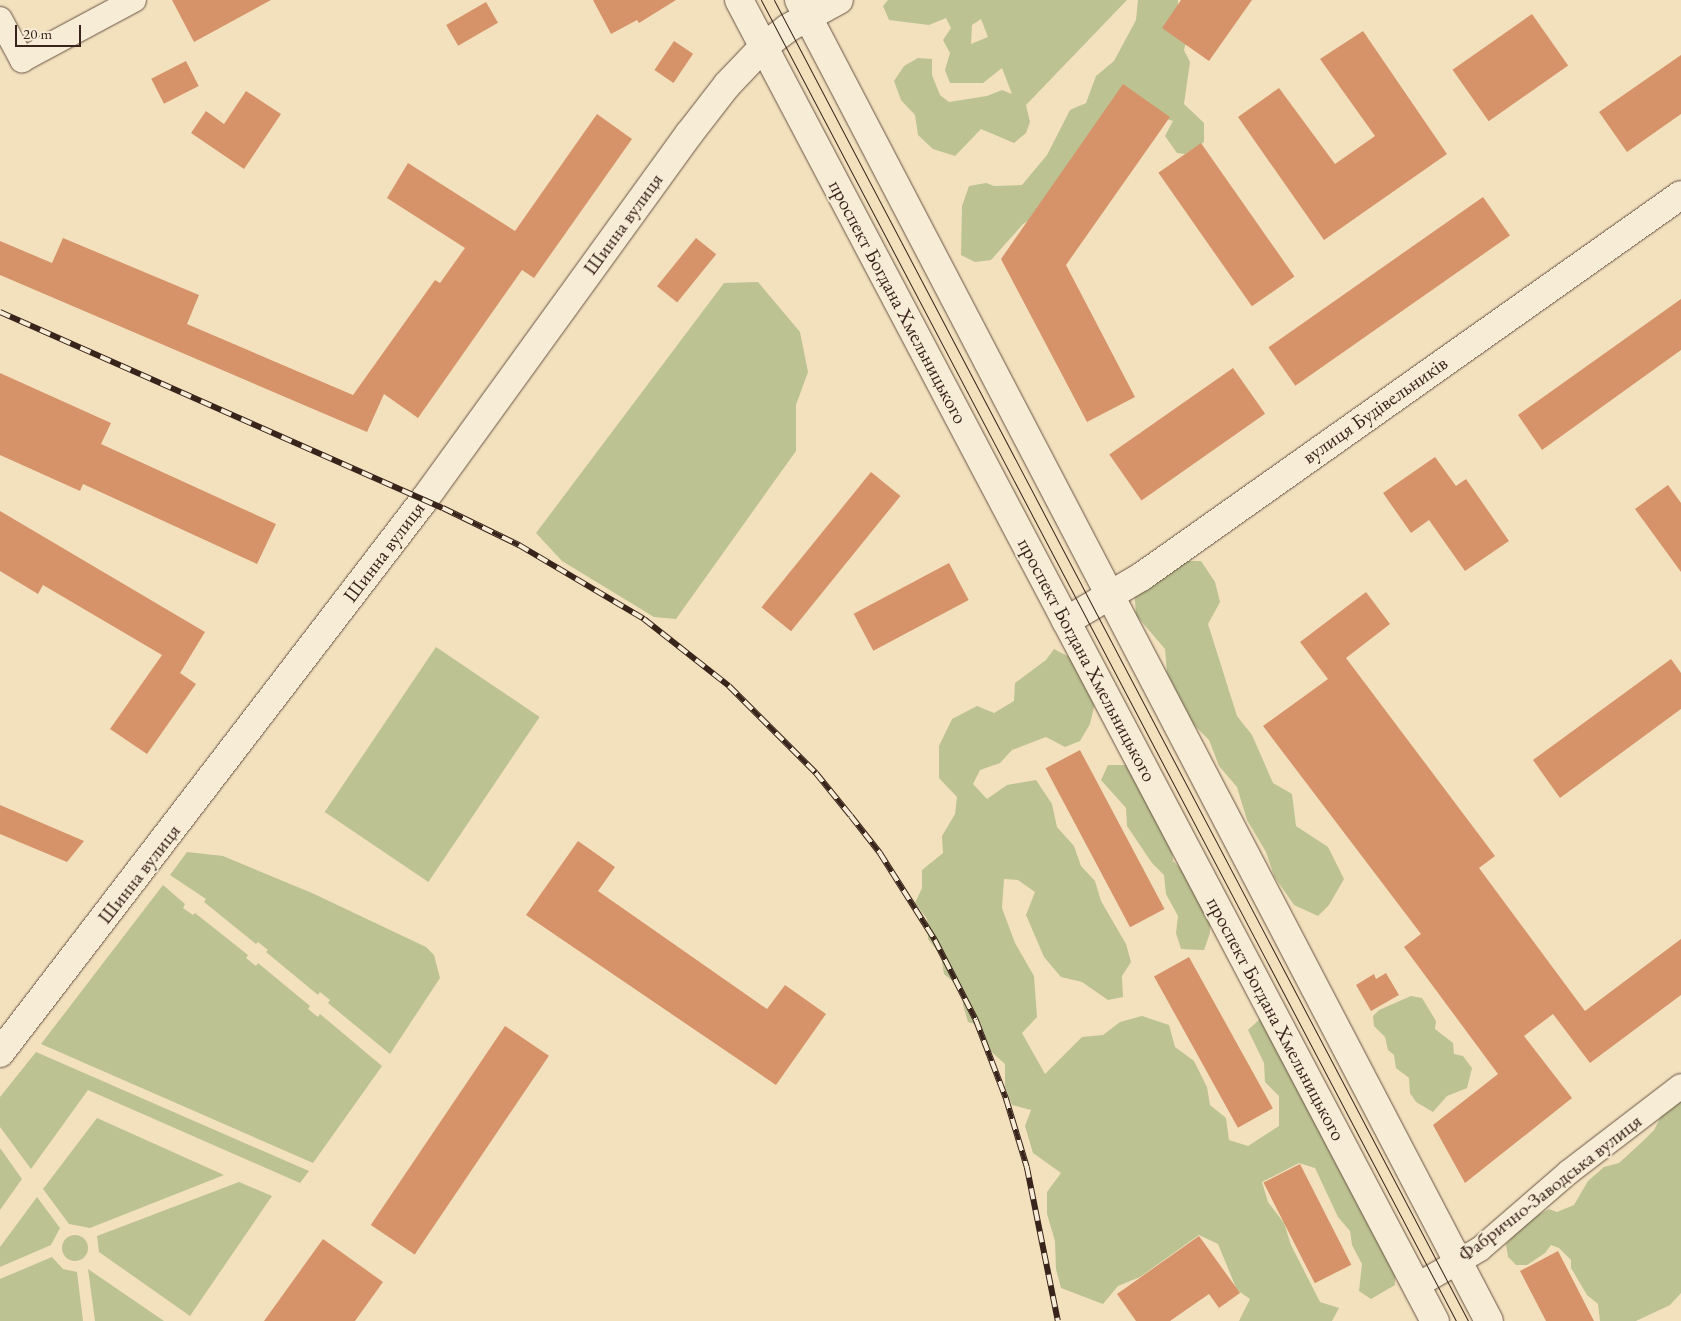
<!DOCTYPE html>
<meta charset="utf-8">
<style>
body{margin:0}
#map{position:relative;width:1681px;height:1321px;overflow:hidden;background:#f3e1be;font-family:"EB Garamond",serif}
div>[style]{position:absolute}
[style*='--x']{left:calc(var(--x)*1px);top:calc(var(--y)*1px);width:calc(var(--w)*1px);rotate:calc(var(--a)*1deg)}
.green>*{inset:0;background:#bcc291;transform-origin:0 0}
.round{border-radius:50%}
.building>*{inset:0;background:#d6936a;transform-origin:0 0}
.roads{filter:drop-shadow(0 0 1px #685344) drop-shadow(0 0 1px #685344)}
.minor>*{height:24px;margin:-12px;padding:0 12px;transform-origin:12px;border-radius:12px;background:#f7ecd5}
.tertiary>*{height:28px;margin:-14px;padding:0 14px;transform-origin:14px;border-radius:14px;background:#f7ecd5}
.secondary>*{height:28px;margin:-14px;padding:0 14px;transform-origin:14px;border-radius:14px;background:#f7ecd5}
.tram>*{height:1px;margin:-0.5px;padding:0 0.5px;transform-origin:0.5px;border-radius:0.5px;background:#39241b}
.rail>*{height:5.5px;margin-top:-2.75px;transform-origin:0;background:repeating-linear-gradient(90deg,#f7ecd5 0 11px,#39241b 0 22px);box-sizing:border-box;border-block:1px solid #39241b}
span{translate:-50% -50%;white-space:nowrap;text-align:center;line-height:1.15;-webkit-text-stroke:4px #f7ecd5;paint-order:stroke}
.street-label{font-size:20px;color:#39241b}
.scale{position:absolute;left:15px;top:25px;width:66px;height:22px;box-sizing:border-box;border:2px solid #39241b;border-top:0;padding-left:6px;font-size:15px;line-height:18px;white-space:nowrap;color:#39241b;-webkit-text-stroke:4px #f7ecd5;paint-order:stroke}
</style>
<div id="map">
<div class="green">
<i style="clip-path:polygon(evenodd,888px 0,1127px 0,1026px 105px,1030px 122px,1026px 133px,1014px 143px,981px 129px,955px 156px,933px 149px,918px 135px,915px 115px,901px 100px,894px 81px,904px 66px,918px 58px,932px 59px,932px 75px,940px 95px,949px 102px,987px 96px,1002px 90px,1012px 94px,1002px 68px,983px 83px,950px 83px,945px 70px,950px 53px,943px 40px,951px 28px,946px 18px,929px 25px,889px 20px,883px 6px,888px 0,981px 19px,988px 37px,971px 44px,972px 25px,981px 19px)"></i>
<i style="clip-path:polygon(1138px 0,1178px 0,1178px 11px,1188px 34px,1184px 50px,1190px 62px,1184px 104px,1204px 123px,1204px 142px,1185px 154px,1177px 153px,1165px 136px,1173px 121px,1155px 115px,1040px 214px,1023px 224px,991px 260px,975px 262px,961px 255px,962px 206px,969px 186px,986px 183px,994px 186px,1022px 185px,1047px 155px,1070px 110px,1086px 103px,1096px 76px,1114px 61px,1136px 20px)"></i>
<i style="clip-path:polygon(758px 282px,800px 332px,808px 372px,796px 405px,796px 451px,676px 619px,654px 617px,562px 561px,536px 533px,724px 283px)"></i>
<i style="clip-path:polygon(1173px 561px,1201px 561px,1215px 582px,1220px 602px,1208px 624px,1237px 716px,1252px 735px,1273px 783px,1292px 794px,1296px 826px,1328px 847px,1344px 879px,1329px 905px,1318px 916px,1294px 905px,1274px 876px,1266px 852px,1247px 820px,1237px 787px,1219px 766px,1209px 740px,1194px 725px,1167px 673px,1165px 649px,1136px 615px,1134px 588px)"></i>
<i style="left:436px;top:647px;width:125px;height:199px;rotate:34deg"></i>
<i style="clip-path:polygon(1054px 649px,1073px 659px,1081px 680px,1095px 703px,1090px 724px,1080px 741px,1065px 747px,1046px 737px,1012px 750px,1000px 763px,980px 770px,973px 784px,987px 799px,1007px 785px,1036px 780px,1052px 804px,1057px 827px,1074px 846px,1081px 866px,1095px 881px,1101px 901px,1126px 944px,1131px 962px,1122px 976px,1123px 997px,1108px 1000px,1082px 982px,1061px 977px,1044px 957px,1026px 915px,1035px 892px,1018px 880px,1004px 879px,1002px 908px,1015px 943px,1034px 976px,1037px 1017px,1022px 1033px,1045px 1074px,1082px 1037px,1103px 1035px,1120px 1022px,1142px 1016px,1169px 1025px,1175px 1047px,1194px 1061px,1207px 1087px,1210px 1105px,1226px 1118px,1229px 1140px,1248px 1146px,1279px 1126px,1279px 1096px,1265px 1082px,1264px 1063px,1248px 1030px,1261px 1018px,1395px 1271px,1395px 1285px,1371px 1299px,1359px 1291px,1362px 1264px,1352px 1245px,1350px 1231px,1338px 1217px,1315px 1168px,1299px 1163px,1262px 1182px,1268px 1202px,1284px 1223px,1291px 1245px,1320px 1302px,1339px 1308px,1332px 1321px,1239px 1321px,1250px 1299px,1237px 1290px,1218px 1244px,1199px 1235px,1140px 1277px,1118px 1286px,1103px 1304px,1061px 1288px,1056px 1269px,1055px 1241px,1047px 1214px,1047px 1192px,1061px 1173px,1033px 1153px,1025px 1126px,1031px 1110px,1012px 1105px,1005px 1087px,1005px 1064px,987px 1048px,981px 1026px,968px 1022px,963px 1005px,962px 989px,944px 974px,941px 956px,928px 939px,927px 919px,915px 903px,922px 888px,922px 870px,943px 853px,942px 836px,955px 814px,957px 797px,939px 778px,939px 746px,952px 719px,977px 706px,994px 713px,1014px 701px,1015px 683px,1046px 660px)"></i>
<i style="clip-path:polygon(1108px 765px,1127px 765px,1171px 842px,1173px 861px,1189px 877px,1211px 911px,1210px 933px,1204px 950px,1181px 949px,1176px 933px,1178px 916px,1166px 894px,1164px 875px,1152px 863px,1127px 826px,1126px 808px,1101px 780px)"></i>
<i style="clip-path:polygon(187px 852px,223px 856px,312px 893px,426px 947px,434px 955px,440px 978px,390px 1054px,328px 1003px,330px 1000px,320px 992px,318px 995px,266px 952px,268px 950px,258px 942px,256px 944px,204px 902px,206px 899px,170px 875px)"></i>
<i style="clip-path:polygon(163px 885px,185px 904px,183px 908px,193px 915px,195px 913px,248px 955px,246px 958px,256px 966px,258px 963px,310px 1006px,308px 1009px,318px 1017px,320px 1014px,382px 1066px,313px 1163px,41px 1044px)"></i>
<i style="clip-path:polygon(1411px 996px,1422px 998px,1436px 1021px,1435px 1029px,1453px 1043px,1454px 1054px,1463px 1056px,1472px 1068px,1467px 1088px,1447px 1096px,1433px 1112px,1416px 1102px,1410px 1093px,1409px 1078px,1396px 1068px,1394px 1055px,1388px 1050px,1385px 1037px,1374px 1026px,1373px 1016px,1379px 1010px)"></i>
<i style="clip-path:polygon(36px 1052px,309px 1171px,300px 1183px,88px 1090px,31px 1169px,0 1127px,0 1097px)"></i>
<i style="clip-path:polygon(1681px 1096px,1681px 1293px,1670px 1305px,1636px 1321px,1600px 1321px,1598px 1304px,1587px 1295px,1571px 1268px,1571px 1260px,1559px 1248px,1551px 1245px,1545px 1253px,1527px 1265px,1516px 1265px,1508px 1257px,1506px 1244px,1527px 1221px,1549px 1209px,1557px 1212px,1574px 1205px,1588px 1181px,1604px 1167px,1619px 1163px,1642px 1142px,1654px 1130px,1667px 1105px)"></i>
<i style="clip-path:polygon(97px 1118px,224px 1175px,90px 1228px,69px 1224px,43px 1189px)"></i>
<i style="clip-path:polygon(0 1148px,22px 1179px,0 1210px)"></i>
<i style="clip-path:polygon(239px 1182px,272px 1196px,190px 1316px,99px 1252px,97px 1236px)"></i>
<i style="clip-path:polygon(37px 1197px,60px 1228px,51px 1245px,0 1267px,0 1247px)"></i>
<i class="round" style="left:62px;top:1235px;width:26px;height:26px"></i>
<i style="clip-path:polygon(52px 1257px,63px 1269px,77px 1272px,83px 1321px,0 1321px,0 1279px)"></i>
<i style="clip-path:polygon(88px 1269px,164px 1321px,95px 1321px)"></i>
</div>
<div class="building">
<i style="clip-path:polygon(172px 0,271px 0,194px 42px)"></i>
<i style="clip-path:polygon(593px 0,676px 0,639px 23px,637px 20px,611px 34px)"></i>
<i style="clip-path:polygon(1181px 0,1252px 0,1209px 61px,1162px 28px)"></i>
<i style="left:486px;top:2px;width:24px;height:46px;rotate:60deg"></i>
<i style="left:1532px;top:14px;width:63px;height:97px;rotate:55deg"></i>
<i style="clip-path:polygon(1363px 31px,1447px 154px,1324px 240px,1238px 117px,1279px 88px,1335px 164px,1375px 136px,1320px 59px)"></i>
<i style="left:674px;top:41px;width:23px;height:35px;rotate:34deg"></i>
<i style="clip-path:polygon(1681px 55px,1681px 114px,1627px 152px,1599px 112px)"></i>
<i style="left:186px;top:61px;width:28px;height:39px;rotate:63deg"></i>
<i style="clip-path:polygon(1123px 84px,1170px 117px,1066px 265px,1135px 397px,1087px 422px,1001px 259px)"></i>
<i style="clip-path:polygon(246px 91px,281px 114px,244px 169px,191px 133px,206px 111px,224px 124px)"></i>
<i style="clip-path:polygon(597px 114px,632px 139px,534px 278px,522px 270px,418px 418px,384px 394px,367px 432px,0 275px,0 241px,52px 263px,63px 238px,199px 295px,187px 324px,353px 395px,435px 280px,440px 283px,465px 248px,387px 198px,408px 163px,515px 231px)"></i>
<i style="left:1201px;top:143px;width:163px;height:52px;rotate:55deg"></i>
<i style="left:1483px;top:197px;width:47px;height:262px;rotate:55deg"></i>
<i style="left:696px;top:238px;width:26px;height:62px;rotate:39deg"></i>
<i style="clip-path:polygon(1681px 299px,1681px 350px,1542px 450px,1518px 415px)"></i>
<i style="left:1233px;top:368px;width:56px;height:151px;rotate:55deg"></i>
<i style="clip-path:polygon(0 373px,111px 423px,101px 444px,276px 524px,257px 564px,83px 484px,80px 491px,0 455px)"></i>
<i style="clip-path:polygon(1435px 457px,1456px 486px,1466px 479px,1509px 541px,1465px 571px,1429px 520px,1411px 533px,1383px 493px)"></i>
<i style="left:871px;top:472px;width:38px;height:174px;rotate:39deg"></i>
<i style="clip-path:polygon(1668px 485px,1681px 503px,1681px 572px,1635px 509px)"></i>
<i style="clip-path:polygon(0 511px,205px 632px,180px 673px,196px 684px,147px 754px,110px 729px,162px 655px,43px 585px,38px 594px,0 571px)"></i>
<i style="left:949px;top:563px;width:42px;height:108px;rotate:62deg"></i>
<i style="clip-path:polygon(1366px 592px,1390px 624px,1346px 658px,1495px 856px,1479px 868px,1585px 1011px,1681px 939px,1681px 995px,1590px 1063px,1553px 1014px,1524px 1036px,1572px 1098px,1465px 1183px,1433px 1125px,1498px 1074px,1404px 947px,1421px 934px,1263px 726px,1328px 679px,1300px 642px)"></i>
<i style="clip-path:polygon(1671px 659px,1681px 673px,1681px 709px,1560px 798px,1533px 760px)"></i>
<i style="left:1080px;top:750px;width:180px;height:39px;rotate:62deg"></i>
<i style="clip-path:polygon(0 805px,84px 841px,67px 862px,0 834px)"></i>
<i style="clip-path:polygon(578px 841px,615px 867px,598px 891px,767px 1009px,785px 985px,826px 1014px,776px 1085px,526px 915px)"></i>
<i style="left:1189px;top:957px;width:173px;height:40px;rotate:61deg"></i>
<i style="clip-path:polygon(1386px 973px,1399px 995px,1371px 1011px,1356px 985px,1374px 974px,1376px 979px)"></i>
<i style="left:505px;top:1026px;width:53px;height:240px;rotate:34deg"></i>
<i style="left:1300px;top:1164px;width:113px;height:41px;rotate:63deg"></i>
<i style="clip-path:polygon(1199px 1236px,1240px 1293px,1219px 1308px,1209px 1294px,1170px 1321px,1136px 1321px,1117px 1294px)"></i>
<i style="clip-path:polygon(323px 1239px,383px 1282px,355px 1321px,264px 1321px)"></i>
<i style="clip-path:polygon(1558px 1251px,1575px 1284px,1594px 1321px,1546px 1321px,1520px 1271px)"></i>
</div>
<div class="roads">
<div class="minor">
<i style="--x:0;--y:19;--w:47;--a:61.8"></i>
<i style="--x:22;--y:60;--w:127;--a:-28.2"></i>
<i style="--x:1416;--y:1286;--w:74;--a:-30"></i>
<i style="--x:1480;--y:1249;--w:118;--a:-40.9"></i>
<i style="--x:1569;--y:1172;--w:141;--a:-37.5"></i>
</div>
<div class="tertiary">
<i style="--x:1066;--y:621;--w:87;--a:-30.4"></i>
<i style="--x:1141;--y:577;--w:661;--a:-35.28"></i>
<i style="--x:0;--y:1053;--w:697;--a:-52.52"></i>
<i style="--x:424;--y:500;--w:452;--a:-54.1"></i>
<i style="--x:689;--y:134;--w:62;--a:-52.2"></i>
<i style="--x:727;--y:85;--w:52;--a:-46.5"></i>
</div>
<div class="secondary">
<i style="--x:739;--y:0;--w:1493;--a:62.22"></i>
<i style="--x:799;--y:0;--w:1490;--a:62.42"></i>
<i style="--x:763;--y:47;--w:31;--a:-37"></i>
<i style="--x:788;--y:28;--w:58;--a:-28.8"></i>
</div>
</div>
<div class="tram">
<i style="--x:761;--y:0;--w:1493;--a:62.25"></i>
<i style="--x:774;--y:0;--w:1492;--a:62.28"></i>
</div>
<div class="rail">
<i style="--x:0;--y:312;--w:484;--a:23.9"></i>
<i style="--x:443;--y:508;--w:85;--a:26"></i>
<i style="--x:519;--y:545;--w:145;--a:30.6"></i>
<i style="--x:644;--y:619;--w:108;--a:38.2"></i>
<i style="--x:729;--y:686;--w:123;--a:45"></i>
<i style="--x:816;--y:773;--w:55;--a:50.9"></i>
<i style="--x:851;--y:816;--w:47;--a:51.9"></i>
<i style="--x:880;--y:853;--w:103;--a:57.7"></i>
<i style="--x:935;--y:940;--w:90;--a:62.9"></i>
<i style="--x:976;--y:1020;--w:84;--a:69"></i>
<i style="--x:1006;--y:1098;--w:72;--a:73.1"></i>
<i style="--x:1027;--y:1167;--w:157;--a:78.6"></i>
</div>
<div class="street-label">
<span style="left:623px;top:224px;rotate:-54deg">Шинна вулиця</span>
<span style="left:898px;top:302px;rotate:62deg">проспект Богдана Хмельницького</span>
<span style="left:1375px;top:410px;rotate:-35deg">вулиця Будівельників</span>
<span style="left:384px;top:552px;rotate:-53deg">Шинна вулиця</span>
<span style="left:1087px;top:660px;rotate:62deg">проспект Богдана Хмельницького</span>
<span style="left:139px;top:874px;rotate:-52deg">Шинна вулиця</span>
<span style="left:1276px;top:1019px;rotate:62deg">проспект Богдана Хмельницького</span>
<span style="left:1550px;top:1188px;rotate:-38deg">Фабрично-Заводська вулиця</span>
</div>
<div class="scale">20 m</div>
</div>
